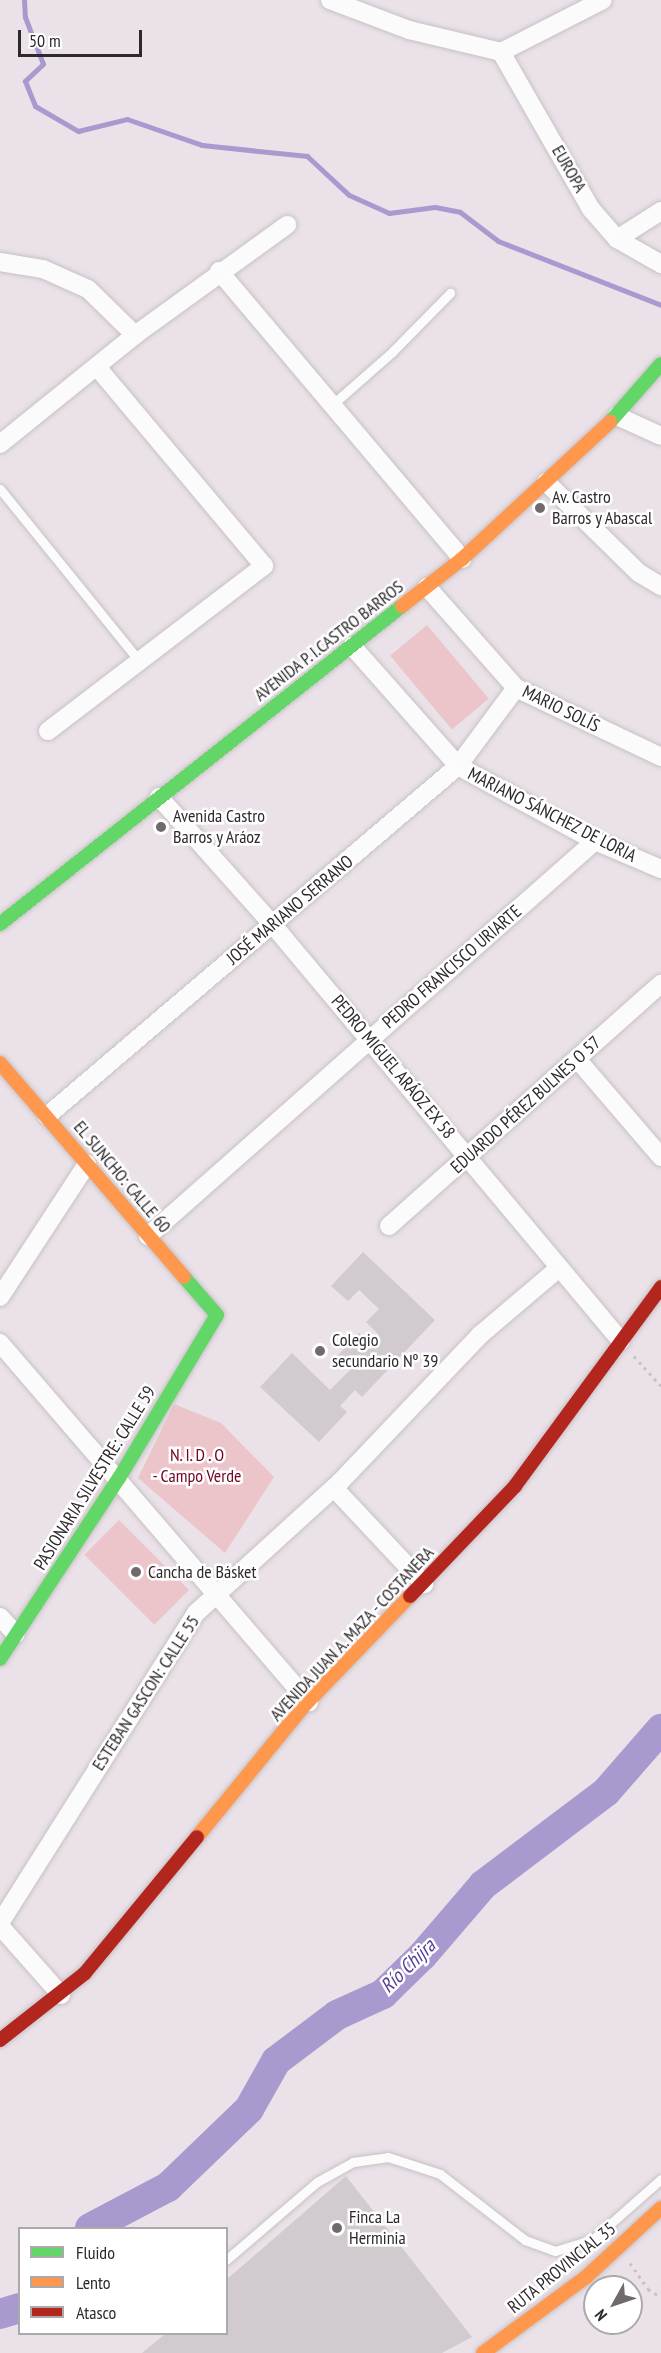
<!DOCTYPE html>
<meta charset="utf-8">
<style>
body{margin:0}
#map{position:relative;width:661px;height:2353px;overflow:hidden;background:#eae2e8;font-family:"PT Sans Narrow",sans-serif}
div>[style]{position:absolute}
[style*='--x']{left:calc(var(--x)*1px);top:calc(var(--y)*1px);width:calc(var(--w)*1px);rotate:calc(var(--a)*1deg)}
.green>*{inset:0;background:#ebc5ca;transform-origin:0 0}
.stream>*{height:5px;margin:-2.5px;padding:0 2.5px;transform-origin:2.5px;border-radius:2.5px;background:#a89acf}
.river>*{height:30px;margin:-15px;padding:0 15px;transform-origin:15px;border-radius:15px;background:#a89acf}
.building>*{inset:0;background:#d1cace}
.path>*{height:3px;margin-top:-1.5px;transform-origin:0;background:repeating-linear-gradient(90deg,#c5c3c5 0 3px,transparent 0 7.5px)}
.roads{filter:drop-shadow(0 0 2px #c7c1c5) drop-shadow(0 0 2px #c7c1c5)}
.lane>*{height:9px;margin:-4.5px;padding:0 4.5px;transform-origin:4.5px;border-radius:4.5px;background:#fcfbfc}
.street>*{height:18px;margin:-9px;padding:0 9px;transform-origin:9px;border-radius:9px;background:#fcfbfc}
.fast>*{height:14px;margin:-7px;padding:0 7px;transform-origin:7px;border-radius:7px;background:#63d668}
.slow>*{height:14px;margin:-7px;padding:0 7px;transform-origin:7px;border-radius:7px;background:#ff974d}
.jam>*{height:14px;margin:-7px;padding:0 7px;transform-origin:7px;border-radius:7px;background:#b3261e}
.dots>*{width:16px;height:16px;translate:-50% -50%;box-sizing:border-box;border:3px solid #fff;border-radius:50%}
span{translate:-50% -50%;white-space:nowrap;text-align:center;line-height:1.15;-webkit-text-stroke:5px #fff;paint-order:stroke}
.street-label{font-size:18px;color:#2e292d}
.poi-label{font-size:18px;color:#2e292d}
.left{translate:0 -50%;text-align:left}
.park-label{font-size:18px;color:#730525}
.water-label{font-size:20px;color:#563c94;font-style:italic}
.legend{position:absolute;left:18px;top:2227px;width:210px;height:108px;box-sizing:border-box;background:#fff;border:2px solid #aba9ab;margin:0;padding:8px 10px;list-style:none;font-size:18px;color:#2e292d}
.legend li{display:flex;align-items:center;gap:12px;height:30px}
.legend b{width:30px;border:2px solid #aba9ab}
.north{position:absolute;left:583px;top:2275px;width:60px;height:60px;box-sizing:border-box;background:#fff;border:2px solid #aba9ab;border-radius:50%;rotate:230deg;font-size:16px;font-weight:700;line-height:24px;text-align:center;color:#2e292d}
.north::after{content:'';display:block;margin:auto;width:21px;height:27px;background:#706a6e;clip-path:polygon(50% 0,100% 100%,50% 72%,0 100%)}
.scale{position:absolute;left:18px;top:30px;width:124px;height:27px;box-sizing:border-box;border:3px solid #2e292d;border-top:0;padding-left:8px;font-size:18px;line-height:21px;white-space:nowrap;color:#2e292d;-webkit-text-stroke:4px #fff;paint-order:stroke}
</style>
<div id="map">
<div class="green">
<i style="left:427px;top:625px;width:96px;height:48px;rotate:50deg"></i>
<i style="clip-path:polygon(174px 1404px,221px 1423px,274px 1477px,225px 1553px,138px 1478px)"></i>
<i style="left:119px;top:1520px;width:99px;height:49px;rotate:45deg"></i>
</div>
<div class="stream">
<i style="--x:24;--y:0;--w:17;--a:87"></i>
<i style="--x:25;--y:17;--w:50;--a:69"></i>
<i style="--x:43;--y:64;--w:25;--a:137"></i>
<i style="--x:25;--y:81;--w:27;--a:68"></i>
<i style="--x:35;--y:106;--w:50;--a:30.2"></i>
<i style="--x:78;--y:131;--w:50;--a:-13.8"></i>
<i style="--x:127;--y:119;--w:79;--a:19.1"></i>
<i style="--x:202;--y:145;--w:106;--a:6"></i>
<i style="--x:307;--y:156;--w:57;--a:42.9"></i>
<i style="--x:349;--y:195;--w:44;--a:24.2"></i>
<i style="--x:389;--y:213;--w:46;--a:-7.4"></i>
<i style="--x:435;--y:207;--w:25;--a:11"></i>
<i style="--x:460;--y:212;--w:48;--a:37.3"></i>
<i style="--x:498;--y:241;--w:175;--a:21.4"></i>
</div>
<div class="river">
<i style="--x:90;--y:2228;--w:88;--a:-27.7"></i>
<i style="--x:168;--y:2187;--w:112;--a:-43.9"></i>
<i style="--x:249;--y:2109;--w:55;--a:-60.6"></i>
<i style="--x:276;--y:2061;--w:76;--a:-37"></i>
<i style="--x:337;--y:2015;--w:51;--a:-24.5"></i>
<i style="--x:383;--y:1994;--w:56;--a:-44.3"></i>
<i style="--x:423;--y:1955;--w:92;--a:-49.4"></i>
<i style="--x:483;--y:1885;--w:154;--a:-37.1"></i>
<i style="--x:606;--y:1792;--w:84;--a:-48.9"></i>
<i style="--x:0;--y:2314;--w:21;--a:-17"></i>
</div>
<div class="building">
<i style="clip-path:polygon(363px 1252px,435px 1320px,362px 1397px,355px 1390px,340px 1406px,347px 1412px,319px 1442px,260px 1387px,292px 1353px,330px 1390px,352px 1368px,338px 1355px,359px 1333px,371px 1344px,379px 1335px,366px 1322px,379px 1309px,359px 1290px,348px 1301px,331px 1286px)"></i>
<i style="clip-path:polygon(346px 2176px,472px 2337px,442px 2353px,142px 2353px,165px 2334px,226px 2334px,226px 2280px)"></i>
</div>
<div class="path">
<i style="--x:634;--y:1356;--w:40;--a:48"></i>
<i style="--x:630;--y:2263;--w:32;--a:55"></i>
<i style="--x:648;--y:2289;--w:15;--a:32"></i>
</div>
<div class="roads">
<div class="lane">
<i style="--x:333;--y:404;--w:79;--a:-41.4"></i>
<i style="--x:392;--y:352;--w:83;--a:-45.5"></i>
<i style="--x:0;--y:489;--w:223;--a:51"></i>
<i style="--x:226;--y:2260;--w:120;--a:-40.6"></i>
<i style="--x:317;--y:2182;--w:41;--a:-29.1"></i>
<i style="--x:353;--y:2162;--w:35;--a:-8"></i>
<i style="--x:388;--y:2157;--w:55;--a:18.1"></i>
<i style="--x:440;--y:2174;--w:108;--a:37.8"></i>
<i style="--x:525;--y:2240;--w:32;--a:20"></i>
<i style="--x:555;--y:2251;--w:39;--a:-17"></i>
<i style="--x:592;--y:2240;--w:92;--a:-41.5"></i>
</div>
<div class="street">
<i style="--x:330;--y:0;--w:85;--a:20.8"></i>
<i style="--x:409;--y:30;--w:95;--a:13.4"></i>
<i style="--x:501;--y:52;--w:114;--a:-27"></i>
<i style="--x:501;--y:52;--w:181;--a:60.2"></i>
<i style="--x:591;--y:209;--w:40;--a:49"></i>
<i style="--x:617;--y:239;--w:51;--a:29.6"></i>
<i style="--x:617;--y:239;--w:52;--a:-32.5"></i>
<i style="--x:0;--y:262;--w:44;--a:9.2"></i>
<i style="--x:43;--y:269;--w:49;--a:24"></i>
<i style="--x:88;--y:289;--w:66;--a:44.4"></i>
<i style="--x:219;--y:271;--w:377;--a:49.8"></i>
<i style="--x:617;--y:416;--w:48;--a:24.4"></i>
<i style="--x:0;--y:444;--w:174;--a:-38.9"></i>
<i style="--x:135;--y:335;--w:188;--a:-35.9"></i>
<i style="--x:546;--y:482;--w:130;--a:44.4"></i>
<i style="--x:639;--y:573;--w:26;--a:31"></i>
<i style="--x:427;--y:587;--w:135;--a:48.6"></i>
<i style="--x:516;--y:688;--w:161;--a:25.4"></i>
<i style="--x:352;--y:646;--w:160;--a:48.5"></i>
<i style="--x:458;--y:766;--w:156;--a:28.7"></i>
<i style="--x:595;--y:841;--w:72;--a:23"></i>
<i style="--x:48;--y:731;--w:272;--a:-37.4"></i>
<i style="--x:264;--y:566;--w:260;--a:-130"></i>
<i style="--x:159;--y:797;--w:171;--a:48.3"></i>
<i style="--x:273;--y:925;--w:542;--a:50.09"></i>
<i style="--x:577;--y:1059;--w:129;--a:49.4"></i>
<i style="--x:47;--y:1116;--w:540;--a:-40.42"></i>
<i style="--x:458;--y:766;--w:97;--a:-53.4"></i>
<i style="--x:389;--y:1226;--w:364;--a:-41.7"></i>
<i style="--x:148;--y:1236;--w:597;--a:-41.47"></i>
<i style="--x:0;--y:1297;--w:159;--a:-56.8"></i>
<i style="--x:0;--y:1343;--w:474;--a:49.3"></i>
<i style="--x:334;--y:1488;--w:132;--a:46.8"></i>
<i style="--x:0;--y:1617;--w:23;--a:47"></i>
<i style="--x:0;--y:1923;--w:367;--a:-57.7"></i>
<i style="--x:196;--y:1613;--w:196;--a:-42.3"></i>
<i style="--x:341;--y:1481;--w:202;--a:-46.4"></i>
<i style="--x:480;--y:1335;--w:104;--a:-40.3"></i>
<i style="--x:0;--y:1926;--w:92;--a:48.5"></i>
</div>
<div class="fast">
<i style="--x:610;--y:422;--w:77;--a:-48.7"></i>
<i style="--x:0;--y:924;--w:513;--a:-38.35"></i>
<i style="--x:0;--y:1659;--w:217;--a:-56.7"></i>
<i style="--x:119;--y:1478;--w:190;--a:-59"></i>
<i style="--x:217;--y:1315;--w:50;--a:-131"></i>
</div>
<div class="slow">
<i style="--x:402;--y:606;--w:76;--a:-38.1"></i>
<i style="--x:462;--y:559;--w:202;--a:-42.8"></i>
<i style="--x:0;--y:1063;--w:282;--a:49.3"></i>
<i style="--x:197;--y:1837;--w:169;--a:-50.8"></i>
<i style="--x:304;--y:1706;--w:153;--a:-46.1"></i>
<i style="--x:483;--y:2353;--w:128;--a:-36.4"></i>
<i style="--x:586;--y:2277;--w:102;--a:-42.6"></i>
</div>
<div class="jam">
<i style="--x:410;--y:1596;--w:152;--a:-46.3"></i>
<i style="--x:515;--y:1486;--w:247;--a:-53.7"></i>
<i style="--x:0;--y:2040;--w:108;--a:-38.2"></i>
<i style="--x:85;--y:1973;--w:176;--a:-50.5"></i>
</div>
</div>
<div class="dots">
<i style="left:540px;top:508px;background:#706a6e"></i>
<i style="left:161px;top:827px;background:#706a6e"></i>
<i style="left:320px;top:1351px;background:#706a6e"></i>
<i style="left:136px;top:1572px;background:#706a6e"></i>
<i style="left:337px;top:2228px;background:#706a6e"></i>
</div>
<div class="street-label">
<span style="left:569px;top:169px;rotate:60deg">EUROPA</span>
<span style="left:329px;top:641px;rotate:-38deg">AVENIDA P. I.CASTRO BARROS</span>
<span style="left:561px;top:709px;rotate:26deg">MARIO SOLÍS</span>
<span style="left:552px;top:815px;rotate:27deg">MARIANO SÁNCHEZ DE LORIA</span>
<span style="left:290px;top:910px;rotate:-40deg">JOSÉ MARIANO SERRANO</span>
<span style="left:452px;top:967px;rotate:-41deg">PEDRO FRANCISCO URIARTE</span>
<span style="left:393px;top:1067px;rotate:50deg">PEDRO MIGUEL ARÁOZ EX 58</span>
<span style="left:526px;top:1105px;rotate:-42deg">EDUARDO PÉREZ BULNES O 57</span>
<span style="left:122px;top:1177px;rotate:50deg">EL SUNCHO: CALLE 60</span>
<span style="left:95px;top:1478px;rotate:-58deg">PASIONARIA SILVESTRE: CALLE 59</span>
<span style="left:352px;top:1634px;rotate:-47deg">AVENIDA JUAN A. MAZA - COSTANERA</span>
<span style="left:146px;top:1693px;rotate:-57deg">ESTEBAN GASCON: CALLE 55</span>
<span style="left:562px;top:2268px;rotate:-39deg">RUTA PROVINCIAL 35</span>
</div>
<div class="poi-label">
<span class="left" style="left:552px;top:508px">Av. Castro<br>Barros y Abascal</span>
<span class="left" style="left:173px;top:827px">Avenida Castro<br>Barros y Aráoz</span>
<span class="left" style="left:332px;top:1351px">Colegio<br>secundario Nº 39</span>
<span class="left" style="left:148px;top:1572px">Cancha de Básket</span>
<span class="left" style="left:349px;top:2228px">Finca La<br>Herminia</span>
</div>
<div class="park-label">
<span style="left:197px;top:1466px">N. I. D . O<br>- Campo Verde</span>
</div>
<div class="water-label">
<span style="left:408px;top:1966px;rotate:-44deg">Río Chijra</span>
</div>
<ul class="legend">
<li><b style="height:8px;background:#63d668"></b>Fluido</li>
<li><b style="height:8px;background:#ff974d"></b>Lento</li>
<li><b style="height:8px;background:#b3261e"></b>Atasco</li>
</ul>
<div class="north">N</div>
<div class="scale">50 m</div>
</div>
